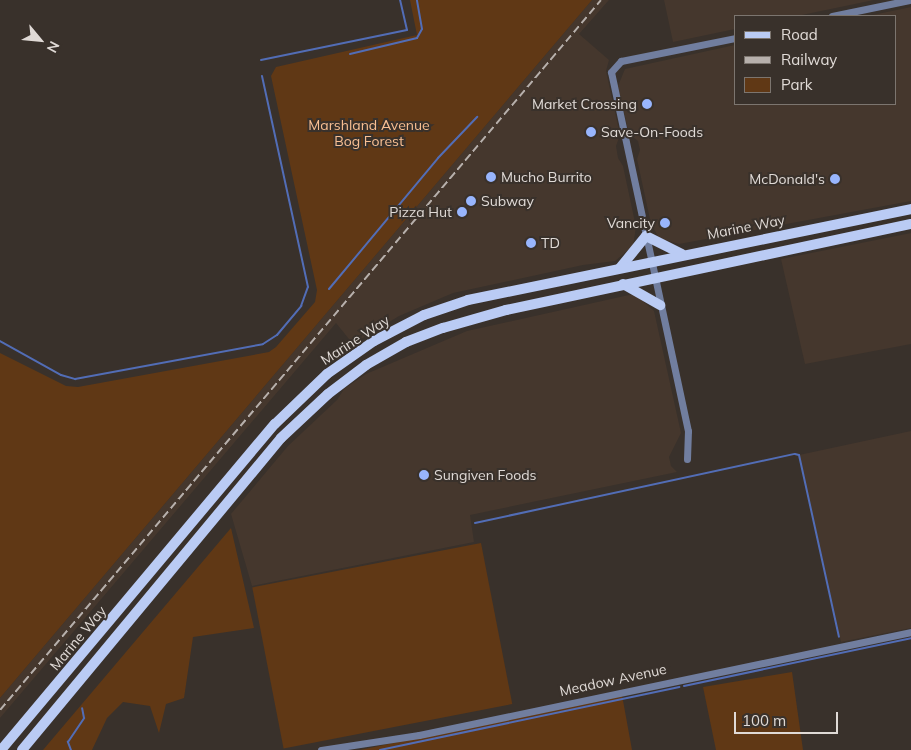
<!DOCTYPE html>
<style>
body{margin:0}
#map{position:relative;width:911px;height:750px;overflow:hidden;background:#39312b;font-family:Mulish,sans-serif}
div>[style]{position:absolute}
[style*='--x']{left:calc(var(--x)*1px);top:calc(var(--y)*1px);width:calc(var(--w)*1px);rotate:calc(var(--a)*1deg)}
.built>*{inset:0;background:#45372d}
.green>*{inset:0;background:#603815;transform-origin:0 0}
.stream>*{height:2px;margin:-1px;padding:0 1px;transform-origin:1px;border-radius:1px;background:#526db6}
.street>*{height:7px;margin:-3.5px;padding:0 3.5px;transform-origin:3.5px;border-radius:3.5px;background:#717e9f}
.primary>*{height:10px;margin:-5px;padding:0 5px;transform-origin:5px;border-radius:5px;background:#bacbf4}
.rail>*{height:2px;margin-top:-1px;transform-origin:0;background:repeating-linear-gradient(90deg,#b7b0ac 0 8px,transparent 0 12px)}
.dots>*{width:14px;height:14px;translate:-50% -50%;box-sizing:border-box;border:2px solid #39312b;border-radius:50%}
span{translate:-50% -50%;white-space:nowrap;text-align:center;line-height:1.15;-webkit-text-stroke:4px #39312b;paint-order:stroke}
.poi-label{font-size:14px;color:#e0dad6}
.right{translate:-100% -50%;text-align:right}
.left{translate:0 -50%;text-align:left}
.park-label{font-size:14px;color:#f9bf92}
.street-label{font-size:14px;color:#e0dad6}
.legend{position:absolute;left:734px;top:15px;width:162px;height:90px;box-sizing:border-box;background:#39312b;border:1px solid #7c756f;margin:0;padding:6px 9px;list-style:none;font-size:15px;color:#e0dad6}
.legend li{display:flex;align-items:center;gap:10px;height:25px}
.legend b{width:25px;border:1px solid #7c756f}
.north{position:absolute;left:15px;top:15px;width:50px;height:50px;-webkit-text-stroke:4px #39312b;paint-order:stroke;rotate:118deg;font-size:14px;font-weight:700;line-height:20px;text-align:center;color:#e0dad6}
.north::after{content:'';display:block;margin:auto;width:18px;height:22px;background:#e0dad6;clip-path:polygon(50% 0,100% 100%,50% 72%,0 100%)}
.scale{position:absolute;left:734px;top:712px;width:104px;height:22px;box-sizing:border-box;border:2px solid #e0dad6;border-top:0;padding-left:6px;font-size:15px;line-height:18px;white-space:nowrap;color:#e0dad6;-webkit-text-stroke:4px #39312b;paint-order:stroke}
</style>
<div id="map">
<div class="built">
<i style="clip-path:polygon(592px 0,609px 0,579px 34px,609px 60px,606px 71px,620px 135px,616px 146px,618px 158px,623px 166px,636px 227px,633px 246px,615px 261px,583px 265px,453px 293px,399px 316px,353px 344px,336px 323px,0 718px,0 698px)"></i>
<i style="clip-path:polygon(664px 0,874px 0,797px 16px,735px 16px,735px 29px,673px 42px)"></i>
<i style="clip-path:polygon(911px 7px,911px 201px,679px 244px,659px 238px,651px 224px,637px 159px,640px 150px,638px 141px,629px 134px,618px 86px,625px 69px,735px 45px,735px 104px,895px 104px,895px 16px,868px 16px)"></i>
<i style="clip-path:polygon(911px 233px,911px 344px,805px 364px,781px 259px)"></i>
<i style="clip-path:polygon(629px 295px,636px 295px,654px 311px,681px 433px,669px 457px,671px 466px,677px 472px,470px 515px,474px 542px,252px 586px,231px 514px,288px 446px,337px 400px,344px 389px,366px 374px,467px 331px)"></i>
<i style="clip-path:polygon(911px 431px,911px 628px,841px 642px,799px 455px)"></i>
</div>
<div class="green">
<i style="clip-path:polygon(410px 0,592px 0,0 698px,0 353px,66px 386px,78px 387px,269px 352px,276px 347px,315px 302px,317px 290px,271px 76px,276px 67px,417px 35px)"></i>
<i style="clip-path:polygon(231px 528px,254px 628px,193px 637px,184px 698px,166px 704px,159px 733px,150px 706px,123px 702px,107px 718px,92px 750px,43px 750px)"></i>
<i style="left:481px;top:543px;width:164px;height:233px;rotate:79deg"></i>
<i style="clip-path:polygon(792px 672px,803px 750px,716px 750px,703px 687px)"></i>
<i style="clip-path:polygon(622px 695px,632px 750px,360px 750px)"></i>
</div>
<div class="stream">
<i style="--x:350;--y:54;--w:69;--a:-13.4"></i>
<i style="--x:417;--y:38;--w:10;--a:-61"></i>
<i style="--x:422;--y:29;--w:29;--a:-100"></i>
<i style="--x:261;--y:60;--w:149;--a:-11.6"></i>
<i style="--x:407;--y:30;--w:31;--a:-103"></i>
<i style="--x:329;--y:289;--w:170;--a:-50.2"></i>
<i style="--x:438;--y:158;--w:57;--a:-46.4"></i>
<i style="--x:0;--y:341;--w:70;--a:29.1"></i>
<i style="--x:61;--y:375;--w:15;--a:16"></i>
<i style="--x:75;--y:379;--w:191;--a:-10.5"></i>
<i style="--x:263;--y:344;--w:17;--a:-33"></i>
<i style="--x:277;--y:335;--w:38;--a:-50"></i>
<i style="--x:301;--y:306;--w:20;--a:-70"></i>
<i style="--x:308;--y:287;--w:216;--a:-102.3"></i>
<i style="--x:475;--y:523;--w:327;--a:-12.2"></i>
<i style="--x:795;--y:454;--w:4;--a:14"></i>
<i style="--x:799;--y:455;--w:186;--a:77.6"></i>
<i style="--x:684;--y:686;--w:232;--a:-11.9"></i>
<i style="--x:71;--y:750;--w:9;--a:-111"></i>
<i style="--x:68;--y:742;--w:29;--a:-56"></i>
<i style="--x:84;--y:718;--w:10;--a:-101"></i>
<i style="--x:380;--y:750;--w:306;--a:-11.9"></i>
</div>
<div class="street">
<i style="--x:832;--y:16;--w:79;--a:-11.7"></i>
<i style="--x:687;--y:459;--w:28;--a:-88"></i>
<i style="--x:688;--y:431;--w:367;--a:-102.1"></i>
<i style="--x:611;--y:72;--w:15;--a:-48"></i>
<i style="--x:621;--y:61;--w:116;--a:-11.4"></i>
<i style="--x:321;--y:750;--w:99;--a:-8.7"></i>
<i style="--x:419;--y:735;--w:503;--a:-11.82"></i>
</div>
<div class="primary">
<i style="--x:620;--y:268;--w:41;--a:-50.9"></i>
<i style="--x:646;--y:236;--w:40;--a:26.6"></i>
<i style="--x:623;--y:284;--w:43;--a:29.6"></i>
<i style="--x:1;--y:750;--w:426;--a:-50"></i>
<i style="--x:275;--y:424;--w:72;--a:-43.9"></i>
<i style="--x:327;--y:374;--w:57;--a:-35.1"></i>
<i style="--x:374;--y:341;--w:56;--a:-27.5"></i>
<i style="--x:424;--y:315;--w:46;--a:-18.8"></i>
<i style="--x:468;--y:300;--w:452;--a:-11.6"></i>
<i style="--x:22;--y:750;--w:405;--a:-50.3"></i>
<i style="--x:281;--y:438;--w:64;--a:-43.1"></i>
<i style="--x:328;--y:394;--w:48;--a:-37.3"></i>
<i style="--x:366;--y:365;--w:46;--a:-29.9"></i>
<i style="--x:406;--y:342;--w:40;--a:-21"></i>
<i style="--x:443;--y:328;--w:66;--a:-15.9"></i>
<i style="--x:506;--y:310;--w:414;--a:-12"></i>
</div>
<div class="rail">
<i style="--x:0;--y:710;--w:930;--a:-49.75"></i>
</div>
<div class="dots">
<i style="left:647px;top:104px;background:#98b5fd"></i>
<i style="left:591px;top:132px;background:#98b5fd"></i>
<i style="left:491px;top:177px;background:#98b5fd"></i>
<i style="left:835px;top:179px;background:#98b5fd"></i>
<i style="left:471px;top:201px;background:#98b5fd"></i>
<i style="left:462px;top:212px;background:#98b5fd"></i>
<i style="left:665px;top:223px;background:#98b5fd"></i>
<i style="left:531px;top:243px;background:#98b5fd"></i>
<i style="left:424px;top:475px;background:#98b5fd"></i>
</div>
<div class="poi-label">
<span class="right" style="left:637px;top:104px">Market Crossing</span>
<span class="left" style="left:601px;top:132px">Save-On-Foods</span>
<span class="left" style="left:501px;top:177px">Mucho Burrito</span>
<span class="right" style="left:825px;top:179px">McDonald's</span>
<span class="left" style="left:481px;top:201px">Subway</span>
<span class="right" style="left:452px;top:212px">Pizza Hut</span>
<span class="right" style="left:655px;top:223px">Vancity</span>
<span class="left" style="left:541px;top:243px">TD</span>
<span class="left" style="left:434px;top:475px">Sungiven Foods</span>
</div>
<div class="park-label">
<span style="left:369px;top:133px">Marshland Avenue<br>Bog Forest</span>
</div>
<div class="street-label">
<span style="left:746px;top:227px;rotate:-11deg">Marine Way</span>
<span style="left:355px;top:340px;rotate:-33deg">Marine Way</span>
<span style="left:78px;top:638px;rotate:-50deg">Marine Way</span>
<span style="left:613px;top:680px;rotate:-12deg">Meadow Avenue</span>
</div>
<ul class="legend">
<li><b style="height:6px;background:#bacbf4"></b>Road</li>
<li><b style="height:6px;background:#b7b0ac"></b>Railway</li>
<li><b style="height:14px;background:#603815"></b>Park</li>
</ul>
<div class="north">N</div>
<div class="scale">100 m</div>
</div>
